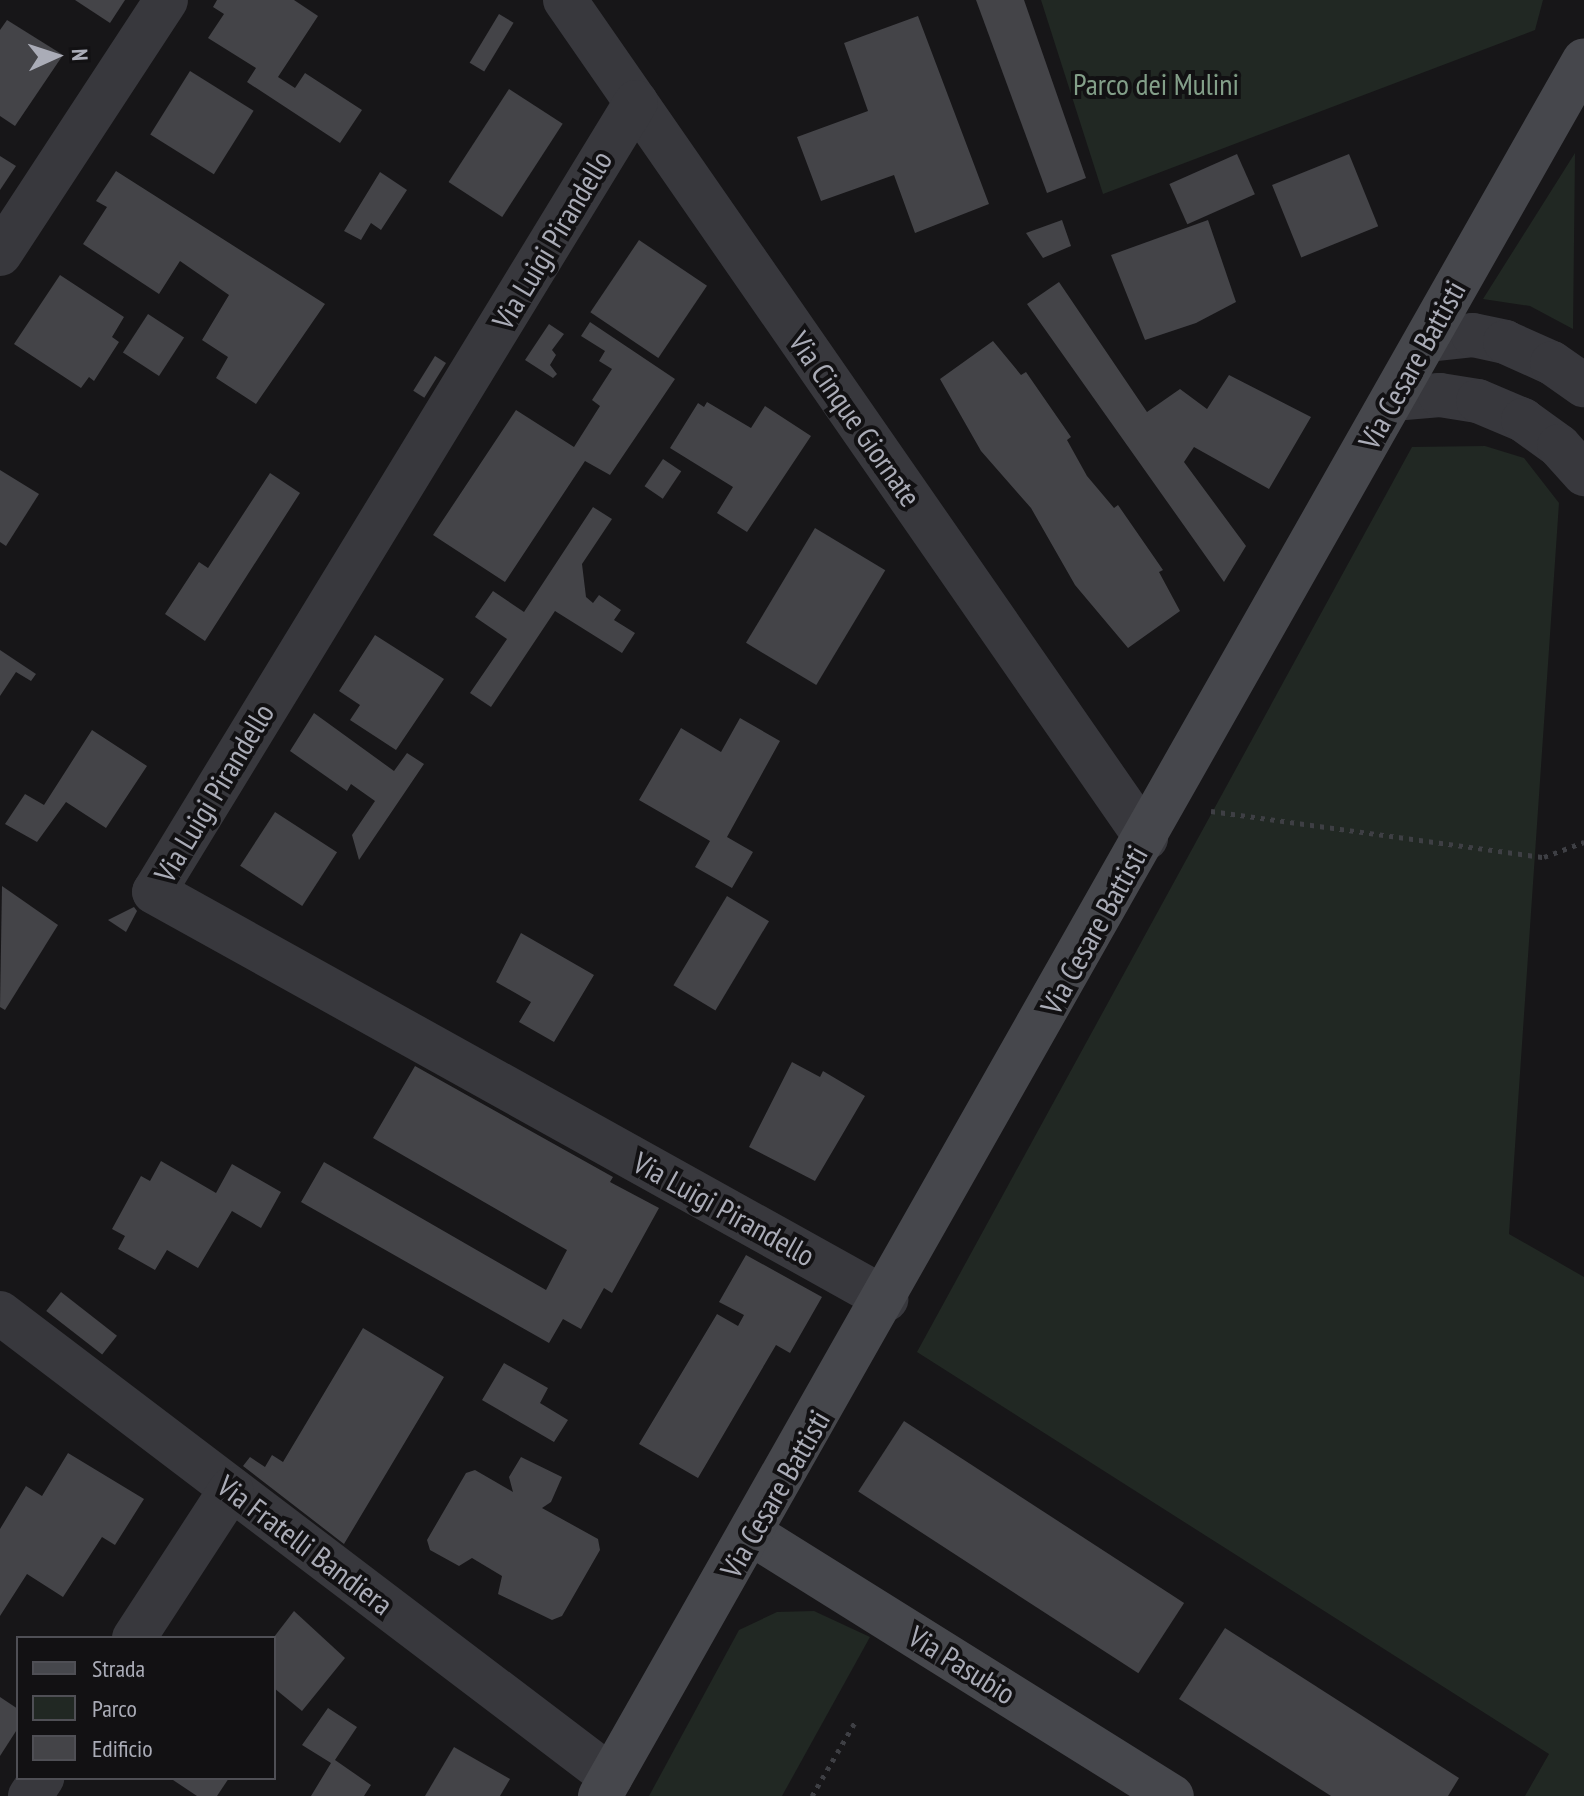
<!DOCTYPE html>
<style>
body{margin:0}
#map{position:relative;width:1584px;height:1796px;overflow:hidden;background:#171618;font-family:"PT Sans Narrow",sans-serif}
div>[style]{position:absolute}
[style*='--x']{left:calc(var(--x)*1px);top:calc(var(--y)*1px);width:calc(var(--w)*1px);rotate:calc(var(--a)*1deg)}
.green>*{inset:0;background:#212823}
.building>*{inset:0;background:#444448;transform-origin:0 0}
.path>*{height:5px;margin-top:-2.5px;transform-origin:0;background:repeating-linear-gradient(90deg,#3e3f44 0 4px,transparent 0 10px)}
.street>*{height:44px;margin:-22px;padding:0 22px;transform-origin:22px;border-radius:22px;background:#38383d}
.secondary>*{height:44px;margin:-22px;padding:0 22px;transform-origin:22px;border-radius:22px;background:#46474c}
span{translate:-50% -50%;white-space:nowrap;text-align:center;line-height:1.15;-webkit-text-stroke:8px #121113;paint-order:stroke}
.park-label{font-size:30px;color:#839f89}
.street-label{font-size:30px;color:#aaacb7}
.legend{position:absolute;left:16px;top:1636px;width:260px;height:144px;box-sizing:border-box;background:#121113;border:2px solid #4f4f55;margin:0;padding:10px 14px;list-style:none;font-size:24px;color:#aaacb7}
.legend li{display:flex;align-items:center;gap:16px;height:40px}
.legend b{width:40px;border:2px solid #4f4f55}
.north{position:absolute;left:16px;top:16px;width:80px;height:80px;-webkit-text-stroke:6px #121113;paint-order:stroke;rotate:87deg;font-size:22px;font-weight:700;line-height:32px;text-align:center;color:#aaacb7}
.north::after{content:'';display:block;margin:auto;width:28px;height:36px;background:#aaacb7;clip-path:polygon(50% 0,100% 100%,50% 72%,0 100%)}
</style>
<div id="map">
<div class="green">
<i style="clip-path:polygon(1041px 0,1543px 0,1535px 30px,1103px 194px)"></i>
<i style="clip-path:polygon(1575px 153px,1573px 329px,1530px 306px,1483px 299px)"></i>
<i style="clip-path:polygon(1485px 446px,1524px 458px,1559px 503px,1509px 1234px,1584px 1277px,1584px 1796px,1525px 1796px,1549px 1754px,917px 1352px,1412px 447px)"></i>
<i style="clip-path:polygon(814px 1611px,870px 1637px,782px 1796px,649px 1796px,739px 1630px,777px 1612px)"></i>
</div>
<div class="building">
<i style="clip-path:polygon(75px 0,125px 0,110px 23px)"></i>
<i style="clip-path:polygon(217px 0,294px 0,318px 16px,278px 77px,295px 88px,305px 73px,362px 110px,340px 143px,247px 82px,256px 68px,208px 38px,224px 14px,213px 7px)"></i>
<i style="clip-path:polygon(976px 0,1024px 0,1086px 178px,1047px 193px)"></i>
<i style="left:499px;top:14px;width:17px;height:57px;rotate:31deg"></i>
<i style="clip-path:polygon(918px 16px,989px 204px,915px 233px,894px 175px,821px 201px,797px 137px,868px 111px,844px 43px)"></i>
<i style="clip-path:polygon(7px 20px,63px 55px,15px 126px,0 116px,0 30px)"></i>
<i style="left:190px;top:71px;width:75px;height:75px;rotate:32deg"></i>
<i style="left:509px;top:89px;width:64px;height:111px;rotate:33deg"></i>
<i style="left:1237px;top:154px;width:44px;height:74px;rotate:66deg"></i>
<i style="left:1349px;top:154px;width:78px;height:83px;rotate:68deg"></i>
<i style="clip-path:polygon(0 156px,16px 166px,0 190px)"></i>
<i style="clip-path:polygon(116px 171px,325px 304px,256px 404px,216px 378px,228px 357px,202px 340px,229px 295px,180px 261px,159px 294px,83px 244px,107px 207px,96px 201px)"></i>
<i style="clip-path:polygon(380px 172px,407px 190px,381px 230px,371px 223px,361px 240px,344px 231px)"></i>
<i style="clip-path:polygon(1062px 220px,1071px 246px,1043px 258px,1026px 233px)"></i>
<i style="clip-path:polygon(1208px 220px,1236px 302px,1196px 323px,1145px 340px,1111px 255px)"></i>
<i style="left:639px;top:240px;width:82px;height:87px;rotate:34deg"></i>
<i style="clip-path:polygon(60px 275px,124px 317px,112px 337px,119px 342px,94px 381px,89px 377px,81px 388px,14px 344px)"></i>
<i style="clip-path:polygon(1059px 282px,1147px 412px,1180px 389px,1207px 409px,1229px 375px,1311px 417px,1269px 489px,1194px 447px,1184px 462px,1246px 546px,1224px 582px,1027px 304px)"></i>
<i style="left:148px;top:314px;width:43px;height:46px;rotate:33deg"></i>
<i style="clip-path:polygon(590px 322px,675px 379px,610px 475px,585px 461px,505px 582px,433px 535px,516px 410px,574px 447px,600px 406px,592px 400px,612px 369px,599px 361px,605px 351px,581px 336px)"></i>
<i style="clip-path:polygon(549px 324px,564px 334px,552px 350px,556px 355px,550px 365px,557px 374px,553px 378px,525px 360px)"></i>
<i style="clip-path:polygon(993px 341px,1021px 375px,1026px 372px,1071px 437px,1067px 440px,1087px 476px,1114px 508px,1118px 505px,1163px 570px,1159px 572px,1180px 611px,1128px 648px,1075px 585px,1031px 508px,981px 451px,940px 379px)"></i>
<i style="left:435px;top:356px;width:13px;height:41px;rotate:32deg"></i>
<i style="clip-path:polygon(707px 402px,751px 428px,765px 406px,811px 436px,747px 532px,717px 513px,733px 487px,670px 448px,698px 403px,704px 407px)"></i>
<i style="left:663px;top:459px;width:22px;height:33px;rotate:34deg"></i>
<i style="clip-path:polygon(0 470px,39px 494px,6px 546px,0 542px)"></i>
<i style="clip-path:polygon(270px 473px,300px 493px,205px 641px,165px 614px,199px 562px,208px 568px)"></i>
<i style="clip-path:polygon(593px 507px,612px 519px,582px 564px,586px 597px,593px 603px,599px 595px,621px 610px,614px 620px,635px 633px,622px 653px,555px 611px,491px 707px,470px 693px,507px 639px,475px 617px,493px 591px,524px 612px)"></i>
<i style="left:815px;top:528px;width:82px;height:134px;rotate:31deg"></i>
<i style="clip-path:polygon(375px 635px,444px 679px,396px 750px,350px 720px,360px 705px,339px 691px)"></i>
<i style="clip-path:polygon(0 650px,36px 674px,31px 681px,16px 672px,0 696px)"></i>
<i style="clip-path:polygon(314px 713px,394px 771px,407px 753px,424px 764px,359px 860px,352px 835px,375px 801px,351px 784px,347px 791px,290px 751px)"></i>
<i style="clip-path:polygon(740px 718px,780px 741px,727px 837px,753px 852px,732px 888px,695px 867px,710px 841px,639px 800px,681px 728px,721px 752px)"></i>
<i style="clip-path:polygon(92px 730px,147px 766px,106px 828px,66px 802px,37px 842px,5px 824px,25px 794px,44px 805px)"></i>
<i style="left:275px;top:812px;width:74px;height:64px;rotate:33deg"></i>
<i style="clip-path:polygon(2px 886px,58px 925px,5px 1010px,0 1007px)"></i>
<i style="left:727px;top:896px;width:49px;height:104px;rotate:31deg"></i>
<i style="clip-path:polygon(134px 907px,137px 911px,126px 932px,108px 920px)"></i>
<i style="clip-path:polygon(521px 933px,594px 975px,554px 1042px,519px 1022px,531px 1002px,496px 982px)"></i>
<i style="clip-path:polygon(792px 1062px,820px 1077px,823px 1071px,865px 1096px,815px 1181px,749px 1147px)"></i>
<i style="clip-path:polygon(415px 1066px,613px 1177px,610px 1182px,659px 1208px,612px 1293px,604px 1288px,581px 1329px,563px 1319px,549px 1343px,301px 1202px,324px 1162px,546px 1290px,567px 1250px,373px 1138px)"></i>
<i style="clip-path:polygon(161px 1161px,216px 1193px,232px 1164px,281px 1192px,261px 1228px,232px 1211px,198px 1268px,167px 1250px,155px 1270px,118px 1249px,125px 1236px,112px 1229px,141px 1176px,150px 1181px)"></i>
<i style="clip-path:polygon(746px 1255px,822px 1297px,790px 1353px,776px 1345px,698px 1478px,639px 1444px,717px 1314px,738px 1326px,744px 1315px,719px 1302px)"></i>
<i style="left:61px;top:1292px;width:71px;height:24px;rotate:38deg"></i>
<i style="clip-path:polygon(363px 1328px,444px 1377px,344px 1544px,243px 1466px,250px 1457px,265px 1467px,272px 1455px,283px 1462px)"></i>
<i style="clip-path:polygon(504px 1363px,548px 1388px,540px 1403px,568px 1420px,554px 1442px,482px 1400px)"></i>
<i style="left:904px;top:1421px;width:334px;height:84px;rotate:33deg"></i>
<i style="clip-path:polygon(68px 1453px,144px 1499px,115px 1545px,102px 1537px,63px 1597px,27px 1574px,0 1616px,0 1529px,26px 1486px,42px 1496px)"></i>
<i style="clip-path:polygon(521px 1457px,562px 1477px,551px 1502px,542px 1508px,598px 1539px,600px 1550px,562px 1616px,552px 1620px,498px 1594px,502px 1576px,472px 1558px,459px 1566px,430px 1550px,427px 1540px,466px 1473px,475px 1470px,513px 1492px,509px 1477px)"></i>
<i style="clip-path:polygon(294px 1611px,345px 1658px,302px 1711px,274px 1688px,274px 1637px)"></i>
<i style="clip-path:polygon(1225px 1628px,1459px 1778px,1448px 1796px,1331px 1796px,1179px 1699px)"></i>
<i style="clip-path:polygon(0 1697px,18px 1709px,18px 1728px,0 1756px)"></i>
<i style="clip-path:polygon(328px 1708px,357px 1727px,335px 1760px,371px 1785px,364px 1796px,311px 1796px,331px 1763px,302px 1745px)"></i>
<i style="clip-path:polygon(454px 1747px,510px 1779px,500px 1796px,425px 1796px)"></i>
<i style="clip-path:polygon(170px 1778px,229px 1778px,217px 1796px,197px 1796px)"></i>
</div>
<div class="path">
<i style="--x:1211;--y:811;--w:336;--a:7.9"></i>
<i style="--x:1544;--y:857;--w:43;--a:-20.6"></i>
<i style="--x:812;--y:1796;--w:86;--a:-59.8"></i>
</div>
<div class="street">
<i style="--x:565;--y:0;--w:1020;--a:55.27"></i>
<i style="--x:636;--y:102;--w:925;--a:121.39"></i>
<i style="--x:154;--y:892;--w:838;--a:29.07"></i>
<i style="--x:0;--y:254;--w:303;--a:-56.8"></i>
<i style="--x:1426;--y:340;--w:47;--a:-6.1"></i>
<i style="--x:1473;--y:335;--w:33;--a:12"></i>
<i style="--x:1505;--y:342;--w:51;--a:24.1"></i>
<i style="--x:1552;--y:363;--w:39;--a:35"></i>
<i style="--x:1393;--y:399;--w:47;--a:-4.9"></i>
<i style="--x:1440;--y:395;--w:38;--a:9"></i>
<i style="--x:1478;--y:401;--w:49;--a:22.9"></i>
<i style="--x:1523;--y:420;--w:44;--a:35.8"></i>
<i style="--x:1559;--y:446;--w:38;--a:48"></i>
<i style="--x:0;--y:1313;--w:767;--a:37.21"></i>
<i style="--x:134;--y:1638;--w:178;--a:-56.9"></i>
<i style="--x:30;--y:1796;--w:22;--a:-56"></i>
</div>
<div class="secondary">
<i style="--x:752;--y:1534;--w:495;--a:32"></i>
<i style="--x:600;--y:1796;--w:1995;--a:-60.45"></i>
</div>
<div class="park-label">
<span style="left:1156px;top:84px">Parco dei Mulini</span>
</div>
<div class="street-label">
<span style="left:552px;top:240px;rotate:-59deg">Via Luigi Pirandello</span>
<span style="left:1412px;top:365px;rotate:-61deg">Via Cesare Battisti</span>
<span style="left:855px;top:419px;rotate:55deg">Via Cinque Giornate</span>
<span style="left:214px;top:793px;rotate:-59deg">Via Luigi Pirandello</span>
<span style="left:1094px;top:930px;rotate:-61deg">Via Cesare Battisti</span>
<span style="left:724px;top:1209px;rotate:29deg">Via Luigi Pirandello</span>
<span style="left:775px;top:1494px;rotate:-60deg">Via Cesare Battisti</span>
<span style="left:305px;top:1545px;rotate:37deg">Via Fratelli Bandiera</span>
<span style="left:962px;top:1665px;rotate:32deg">Via Pasubio</span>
</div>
<ul class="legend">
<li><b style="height:10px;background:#46474c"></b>Strada</li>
<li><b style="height:22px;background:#212823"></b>Parco</li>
<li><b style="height:22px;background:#444448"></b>Edificio</li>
</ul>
<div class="north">N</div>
</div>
